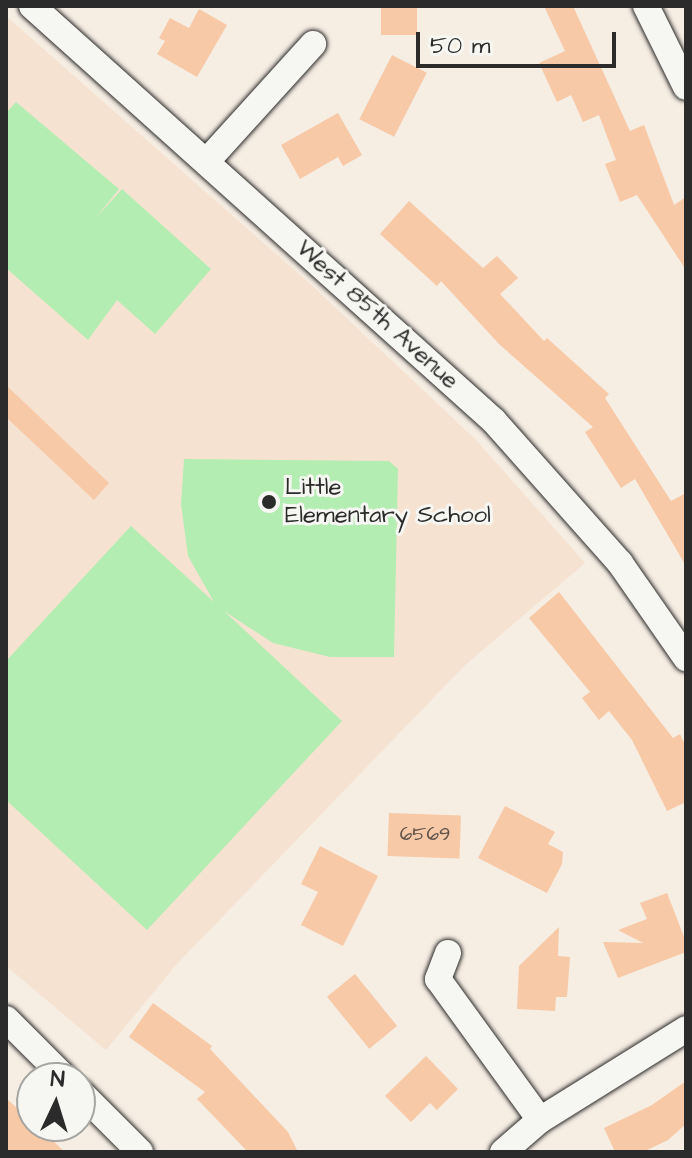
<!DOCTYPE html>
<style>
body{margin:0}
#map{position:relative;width:692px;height:1158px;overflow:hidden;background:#f6ede3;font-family:"Architects Daughter",sans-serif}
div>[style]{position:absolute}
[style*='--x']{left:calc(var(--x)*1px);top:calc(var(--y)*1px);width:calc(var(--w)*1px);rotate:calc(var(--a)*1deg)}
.built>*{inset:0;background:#f6e2d1}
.green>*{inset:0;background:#b3edb2}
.building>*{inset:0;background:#f7c9a6;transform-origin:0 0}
.roads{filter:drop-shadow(0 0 2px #2b2b2b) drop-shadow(0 0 2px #2b2b2b)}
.minor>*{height:26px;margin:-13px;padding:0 13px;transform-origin:13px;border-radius:13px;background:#f6f6f2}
.dots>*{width:22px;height:22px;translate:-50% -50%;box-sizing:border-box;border:4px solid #f6f6f2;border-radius:50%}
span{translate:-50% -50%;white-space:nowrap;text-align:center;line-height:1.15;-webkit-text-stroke:6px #f6f6f2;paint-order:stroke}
.number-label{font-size:20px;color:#5e524a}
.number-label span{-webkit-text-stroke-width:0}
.street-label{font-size:24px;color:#2b2b2b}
.poi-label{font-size:24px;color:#2b2b2b}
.left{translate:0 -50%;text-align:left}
.frame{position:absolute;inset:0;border:8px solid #2b2b2b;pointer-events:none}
.north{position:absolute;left:16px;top:1062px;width:80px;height:80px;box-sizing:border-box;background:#f6f6f2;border:2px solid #a5a5a2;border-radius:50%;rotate:4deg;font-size:22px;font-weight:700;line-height:32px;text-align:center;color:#2b2b2b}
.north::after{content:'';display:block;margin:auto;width:28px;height:36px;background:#2b2b2b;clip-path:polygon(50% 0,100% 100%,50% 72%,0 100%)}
.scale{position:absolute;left:416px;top:32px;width:200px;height:36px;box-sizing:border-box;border:4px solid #2b2b2b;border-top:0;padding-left:10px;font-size:24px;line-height:28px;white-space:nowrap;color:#2b2b2b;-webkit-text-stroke:6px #f6f6f2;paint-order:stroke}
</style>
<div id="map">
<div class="built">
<i style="clip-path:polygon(6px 16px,318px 291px,477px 441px,585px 563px,465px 665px,175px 966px,106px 1050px,6px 966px)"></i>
</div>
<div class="green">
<i style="clip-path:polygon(16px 102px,119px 189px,95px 219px,122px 189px,211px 269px,155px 334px,117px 300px,88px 340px,6px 268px,6px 113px)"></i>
<i style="clip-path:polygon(184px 459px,389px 461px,398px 469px,394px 657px,330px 657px,273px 643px,224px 611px,342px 721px,147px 930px,6px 800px,6px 661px,131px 526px,214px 602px,188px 556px,181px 504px)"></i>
</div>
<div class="building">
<i style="left:381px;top:6px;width:36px;height:29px"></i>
<i style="clip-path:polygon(544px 6px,573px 6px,630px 131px,644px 125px,674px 205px,686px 197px,686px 270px,637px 195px,620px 202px,605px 164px,616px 160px,599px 115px,583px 122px,571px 95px,557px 102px,539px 63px,565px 51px)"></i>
<i style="clip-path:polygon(199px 9px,227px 25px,197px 77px,157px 54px,165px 41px,159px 38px,170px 18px,189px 28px)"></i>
<i style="left:392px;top:55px;width:39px;height:72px;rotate:27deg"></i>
<i style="clip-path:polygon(338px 113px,362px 155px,343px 166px,338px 157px,300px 179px,281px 145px)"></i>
<i style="clip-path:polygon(409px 201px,483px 268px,497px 256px,518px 278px,500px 294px,544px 341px,547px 338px,609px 394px,605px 398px,671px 501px,686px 493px,686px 566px,635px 479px,621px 488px,585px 432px,593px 427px,499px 344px,441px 281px,437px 286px,380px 234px)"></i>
<i style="clip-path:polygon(6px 385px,109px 483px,94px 500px,6px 417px)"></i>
<i style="clip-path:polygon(559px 592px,673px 738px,680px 734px,686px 747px,686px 802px,667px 811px,632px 740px,609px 711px,599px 720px,582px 698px,590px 692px,529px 618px)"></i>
<i style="clip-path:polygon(505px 806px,555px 832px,548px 844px,563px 852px,562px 864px,547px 893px,478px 858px)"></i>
<i style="left:389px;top:813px;width:72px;height:43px;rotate:2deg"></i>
<i style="clip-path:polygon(320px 846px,378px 876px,343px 946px,301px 925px,318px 892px,301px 884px)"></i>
<i style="clip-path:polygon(667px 893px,686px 942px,686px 952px,618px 978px,603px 942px,643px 943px,618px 930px,647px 919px,640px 903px)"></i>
<i style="clip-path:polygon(559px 927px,558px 956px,570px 957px,567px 997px,556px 997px,555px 1011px,517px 1009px,519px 966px)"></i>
<i style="left:355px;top:974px;width:67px;height:36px;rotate:51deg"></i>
<i style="clip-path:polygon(153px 1003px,212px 1046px,210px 1049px,288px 1132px,298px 1152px,248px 1152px,197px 1099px,205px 1092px,129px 1037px)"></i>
<i style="clip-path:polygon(426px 1056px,458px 1089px,437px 1110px,430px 1103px,411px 1122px,385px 1096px)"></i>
<i style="clip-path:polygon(686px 1081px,686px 1124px,668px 1140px,643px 1152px,615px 1152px,604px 1128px,652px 1105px)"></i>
<i style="clip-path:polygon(6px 1098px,32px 1122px,32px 1126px,37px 1126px,65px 1152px,6px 1152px)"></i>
</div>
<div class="roads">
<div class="minor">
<i style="--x:32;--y:6;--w:621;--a:41.93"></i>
<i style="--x:494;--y:421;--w:190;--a:48.4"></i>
<i style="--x:620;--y:563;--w:116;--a:55.2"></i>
<i style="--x:646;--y:6;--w:90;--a:63.7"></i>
<i style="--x:207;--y:161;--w:158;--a:-47.8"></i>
<i style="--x:448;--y:953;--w:28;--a:111"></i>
<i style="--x:438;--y:979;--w:174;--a:54.1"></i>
<i style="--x:6;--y:1019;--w:83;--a:45"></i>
<i style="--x:80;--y:1092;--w:85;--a:45"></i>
<i style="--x:503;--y:1152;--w:49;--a:-40.9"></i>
<i style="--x:540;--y:1120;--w:172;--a:-31.9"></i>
</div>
</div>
<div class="dots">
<i style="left:269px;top:502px;background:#2b2b2b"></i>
</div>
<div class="number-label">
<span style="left:425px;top:834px">6569</span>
</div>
<div class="street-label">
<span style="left:377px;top:315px;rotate:42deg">West 85th Avenue</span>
</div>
<div class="poi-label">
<span class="left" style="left:285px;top:502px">Little<br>Elementary School</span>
</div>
<div class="frame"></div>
<div class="north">N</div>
<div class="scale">50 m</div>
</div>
